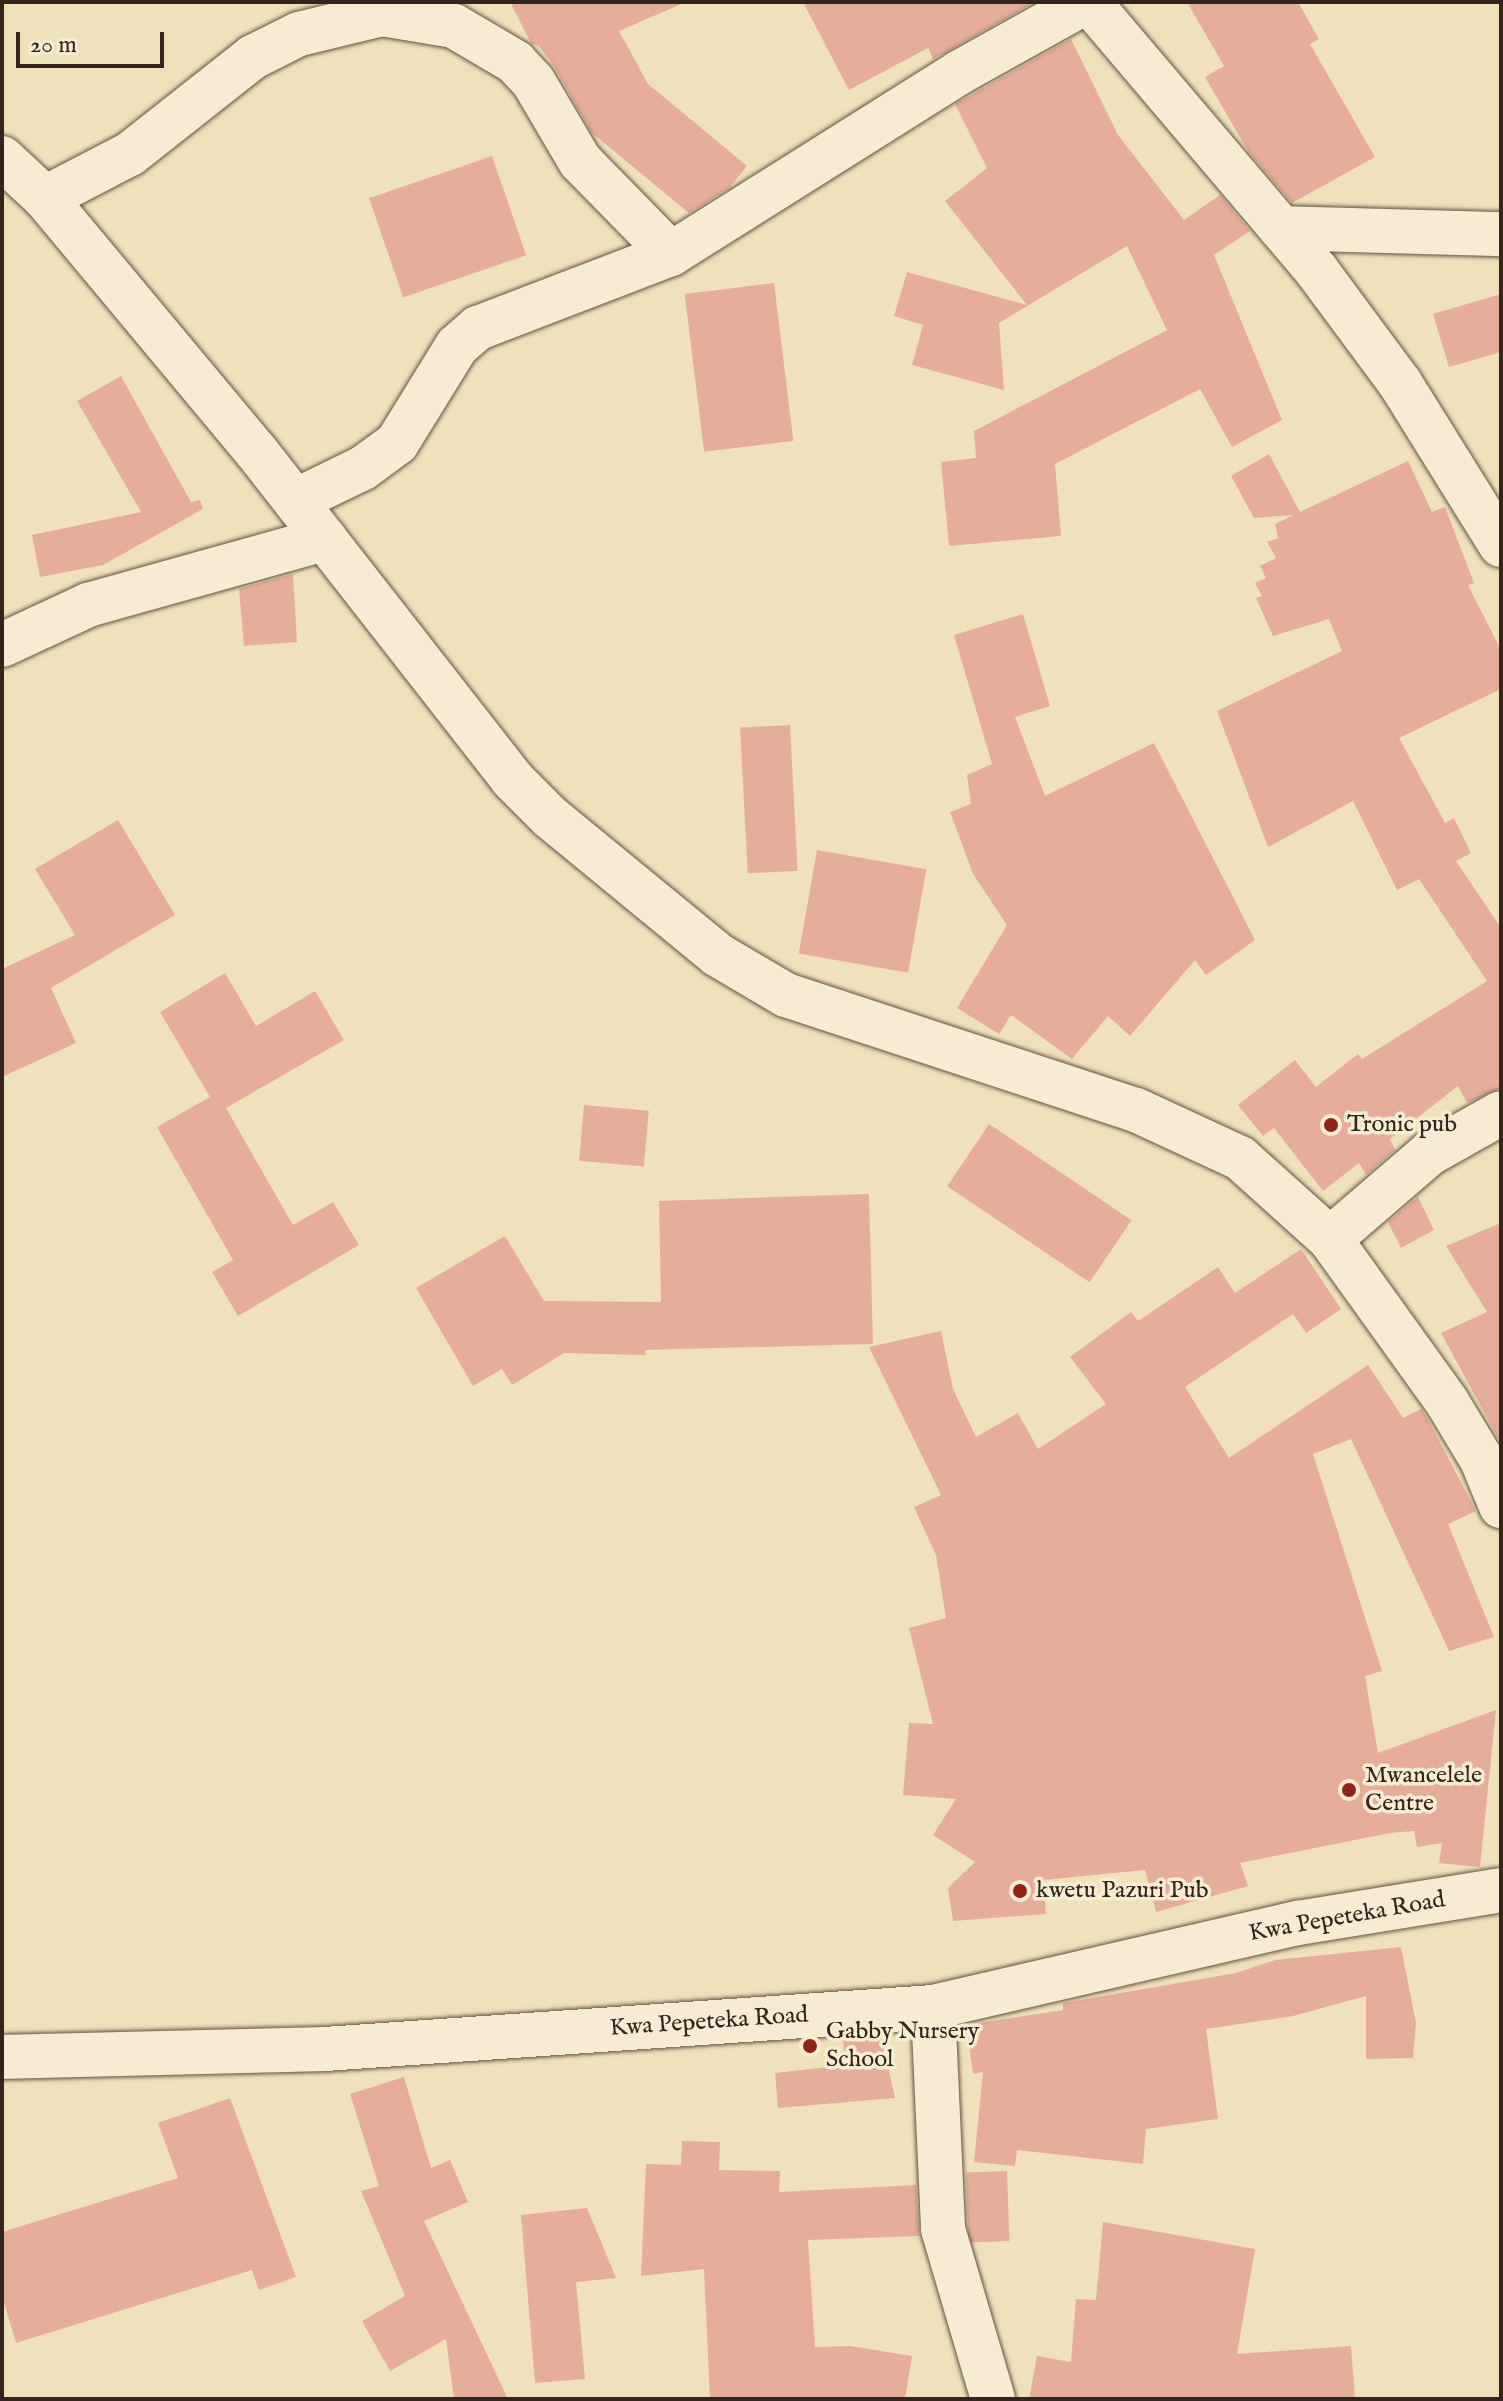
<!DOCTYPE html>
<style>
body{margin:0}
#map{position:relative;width:1503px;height:2401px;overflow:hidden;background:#efe2bb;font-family:"IM FELL English",serif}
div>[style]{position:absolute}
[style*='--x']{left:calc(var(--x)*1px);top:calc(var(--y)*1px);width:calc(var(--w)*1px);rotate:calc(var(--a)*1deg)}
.building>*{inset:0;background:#e7ad9b;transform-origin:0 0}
.roads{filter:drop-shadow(0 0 2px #625444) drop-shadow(0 0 2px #625444)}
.minor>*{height:44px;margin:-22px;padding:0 22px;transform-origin:22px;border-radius:22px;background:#f5ecd3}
.dots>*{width:22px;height:22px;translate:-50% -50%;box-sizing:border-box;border:4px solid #f5ecd3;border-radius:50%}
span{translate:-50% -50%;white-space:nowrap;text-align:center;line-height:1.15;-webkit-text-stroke:7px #f5ecd3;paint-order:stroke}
.poi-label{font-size:24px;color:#33241d}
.left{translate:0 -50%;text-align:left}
.street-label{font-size:24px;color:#33241d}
.frame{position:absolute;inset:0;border:4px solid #33241d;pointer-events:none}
.scale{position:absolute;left:16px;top:32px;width:148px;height:36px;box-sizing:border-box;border:4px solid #33241d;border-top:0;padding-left:10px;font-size:24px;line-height:28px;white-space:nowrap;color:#33241d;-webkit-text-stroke:6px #f5ecd3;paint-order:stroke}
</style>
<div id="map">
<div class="building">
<i style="clip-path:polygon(510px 2px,686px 2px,619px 31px,648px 84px,747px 166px,729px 188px,689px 213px,592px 133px,555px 68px,539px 46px,531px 43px)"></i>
<i style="clip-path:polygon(803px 2px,1035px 2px,933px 59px,928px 48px,849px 90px)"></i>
<i style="clip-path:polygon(1187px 2px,1298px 2px,1319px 39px,1310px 44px,1375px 157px,1292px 203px,1248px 151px,1205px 77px,1224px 66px)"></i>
<i style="clip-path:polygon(1071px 39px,1118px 135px,1184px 220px,1220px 195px,1250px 231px,1214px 255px,1282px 420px,1232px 447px,1200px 389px,1055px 464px,1061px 536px,949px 546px,941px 462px,976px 458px,974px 431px,1167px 330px,1127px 246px,999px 323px,1004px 390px,912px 365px,923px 325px,894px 316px,907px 272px,1027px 305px,945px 201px,987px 168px,955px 104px)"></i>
<i style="left:492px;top:156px;width:105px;height:130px;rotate:71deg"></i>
<i style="left:774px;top:283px;width:159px;height:90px;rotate:83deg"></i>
<i style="clip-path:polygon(1501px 294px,1501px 352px,1449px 367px,1433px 314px)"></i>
<i style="clip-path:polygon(121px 376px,191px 502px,200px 500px,203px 509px,103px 565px,40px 577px,32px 535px,141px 512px,77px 401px)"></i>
<i style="clip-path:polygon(1269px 454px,1300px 512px,1408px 461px,1432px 512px,1445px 507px,1474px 583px,1468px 585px,1501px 650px,1501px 689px,1399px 738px,1445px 823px,1454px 818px,1471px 853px,1456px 861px,1501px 928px,1501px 1088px,1467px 1103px,1458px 1086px,1390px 1139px,1395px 1150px,1366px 1175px,1359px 1163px,1323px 1191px,1274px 1128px,1263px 1136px,1238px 1105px,1295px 1060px,1316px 1087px,1358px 1054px,1362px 1059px,1487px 981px,1419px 879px,1397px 890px,1353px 801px,1268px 847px,1217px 711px,1342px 651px,1329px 619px,1273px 636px,1256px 598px,1262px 596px,1255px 583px,1266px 578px,1260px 566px,1276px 558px,1267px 542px,1278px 538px,1275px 524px,1294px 515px,1254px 518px,1231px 476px)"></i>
<i style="clip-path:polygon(293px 574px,297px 642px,244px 646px,239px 589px)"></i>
<i style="clip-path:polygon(1023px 614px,1050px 706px,1015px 717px,1045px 796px,1154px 743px,1255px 940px,1206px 975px,1195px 960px,1130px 1036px,1108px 1016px,1072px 1059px,1011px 1015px,999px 1034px,957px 1008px,1007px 925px,973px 874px,950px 812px,971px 804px,967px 775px,992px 764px,954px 635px)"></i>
<i style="left:790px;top:725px;width:146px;height:50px;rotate:87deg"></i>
<i style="clip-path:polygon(118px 820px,175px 915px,51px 988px,76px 1043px,2px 1077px,2px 969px,75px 935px,35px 869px)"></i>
<i style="left:817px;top:850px;width:111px;height:105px;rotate:10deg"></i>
<i style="clip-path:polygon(225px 973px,256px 1026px,315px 991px,344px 1040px,226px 1108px,293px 1225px,333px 1202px,359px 1245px,238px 1316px,212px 1272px,233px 1260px,157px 1127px,210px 1097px,160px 1012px)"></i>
<i style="left:584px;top:1105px;width:65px;height:56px;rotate:5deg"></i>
<i style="left:989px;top:1124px;width:172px;height:75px;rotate:34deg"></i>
<i style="clip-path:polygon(869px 1194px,873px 1344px,645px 1350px,645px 1355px,564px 1353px,512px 1385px,502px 1369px,473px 1386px,416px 1288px,505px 1236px,544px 1301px,661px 1302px,659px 1201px)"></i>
<i style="clip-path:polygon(1418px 1197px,1434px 1230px,1401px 1248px,1388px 1222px)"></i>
<i style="clip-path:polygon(1501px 1223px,1501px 1443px,1441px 1333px,1487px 1312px,1446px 1246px)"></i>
<i style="clip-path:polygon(1301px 1249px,1341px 1309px,1306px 1333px,1293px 1314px,1185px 1387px,1229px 1458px,1368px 1365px,1403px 1418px,1421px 1409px,1426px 1416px,1476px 1511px,1448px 1524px,1494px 1637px,1449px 1651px,1351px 1439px,1313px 1454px,1382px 1671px,1365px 1676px,1378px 1753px,1496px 1710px,1480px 1867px,1439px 1863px,1442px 1843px,1417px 1847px,1414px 1831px,1390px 1833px,1240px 1863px,1248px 1886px,1156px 1912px,1145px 1870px,1043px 1880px,1046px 1914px,953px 1921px,948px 1888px,975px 1862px,933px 1835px,956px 1799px,903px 1795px,909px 1723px,933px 1724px,909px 1628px,946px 1618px,936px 1555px,914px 1507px,941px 1495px,869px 1347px,941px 1331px,953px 1389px,976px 1437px,1018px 1413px,1038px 1449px,1106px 1404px,1070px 1357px,1131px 1312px,1138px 1321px,1218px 1267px,1235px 1293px)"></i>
<i style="clip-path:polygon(1401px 1947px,1416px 2023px,1413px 2058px,1366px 2059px,1366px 1996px,1293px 2016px,1206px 2029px,1218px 2119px,1146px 2129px,1143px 2164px,1017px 2150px,1015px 2166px,974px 2162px,983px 2072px,973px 2074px,966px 2025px,1063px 2010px,1063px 2003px,1236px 1973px,1275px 1960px)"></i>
<i style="clip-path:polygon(881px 2036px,895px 2098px,778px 2108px,775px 2073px,846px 2065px,843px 2040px)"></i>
<i style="clip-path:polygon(404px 2077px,431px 2168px,450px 2160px,468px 2202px,424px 2221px,508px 2399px,454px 2399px,446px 2339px,390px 2371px,362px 2321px,405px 2296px,361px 2191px,379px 2186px,350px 2094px)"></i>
<i style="clip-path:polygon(230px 2098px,296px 2277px,259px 2290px,252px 2270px,16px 2343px,2px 2296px,2px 2232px,178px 2178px,158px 2123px)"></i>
<i style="clip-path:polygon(682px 2141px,720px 2142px,719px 2170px,780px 2171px,779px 2192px,916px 2185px,919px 2236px,808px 2240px,815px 2347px,850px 2346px,912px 2356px,905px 2399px,710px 2399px,704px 2269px,641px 2276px,646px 2164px,681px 2165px)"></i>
<i style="left:1007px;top:2171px;width:70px;height:41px;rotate:88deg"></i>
<i style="clip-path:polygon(587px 2208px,616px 2278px,576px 2282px,585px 2379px,535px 2383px,521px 2215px)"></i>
<i style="clip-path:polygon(1103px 2222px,1255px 2249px,1237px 2354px,1351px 2346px,1355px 2399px,1029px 2399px,1037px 2356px,1071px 2362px,1076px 2299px,1096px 2300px)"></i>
</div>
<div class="roads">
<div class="minor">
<i style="--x:1089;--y:2;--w:353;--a:49.7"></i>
<i style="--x:1317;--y:271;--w:139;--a:53.5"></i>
<i style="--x:1400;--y:383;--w:191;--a:58.1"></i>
<i style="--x:2;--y:158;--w:59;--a:42.9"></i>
<i style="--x:45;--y:198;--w:329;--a:50.2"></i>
<i style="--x:256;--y:451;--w:416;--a:52"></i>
<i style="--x:512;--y:779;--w:54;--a:45"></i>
<i style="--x:550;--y:817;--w:217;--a:39.4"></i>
<i style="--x:718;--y:955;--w:79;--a:30.5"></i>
<i style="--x:786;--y:995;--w:368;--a:18.2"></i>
<i style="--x:1136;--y:1110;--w:115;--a:24.8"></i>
<i style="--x:1240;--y:1158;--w:121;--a:42"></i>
<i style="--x:1330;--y:1239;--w:201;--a:54.3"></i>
<i style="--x:1447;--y:1402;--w:68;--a:58.9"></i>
<i style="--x:1482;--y:1460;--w:50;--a:67.6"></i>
<i style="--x:45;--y:198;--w:96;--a:-27.4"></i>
<i style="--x:130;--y:154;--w:157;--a:-38.3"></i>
<i style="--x:253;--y:57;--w:51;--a:-26.6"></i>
<i style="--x:299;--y:34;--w:85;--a:-13.5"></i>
<i style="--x:382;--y:14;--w:73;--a:9.5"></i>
<i style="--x:454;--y:26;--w:71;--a:30.5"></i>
<i style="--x:515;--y:62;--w:26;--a:47"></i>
<i style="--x:533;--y:81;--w:93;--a:59.6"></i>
<i style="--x:580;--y:161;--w:130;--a:45.6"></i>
<i style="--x:1281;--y:228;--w:220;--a:1.6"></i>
<i style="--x:297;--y:500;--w:73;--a:-25.9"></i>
<i style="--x:363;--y:468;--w:42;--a:-36.3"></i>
<i style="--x:397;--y:443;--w:114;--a:-58.3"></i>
<i style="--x:457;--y:346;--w:28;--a:-41"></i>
<i style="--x:478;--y:328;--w:207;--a:-21"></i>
<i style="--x:671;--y:254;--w:342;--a:-32.2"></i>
<i style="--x:960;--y:72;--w:144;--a:-29.1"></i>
<i style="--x:2;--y:645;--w:95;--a:-24.9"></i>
<i style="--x:88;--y:605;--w:246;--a:-15.6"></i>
<i style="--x:1330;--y:1239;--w:132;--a:-40.7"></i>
<i style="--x:1430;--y:1153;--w:81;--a:-29.4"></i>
<i style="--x:933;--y:2007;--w:222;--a:87.4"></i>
<i style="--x:943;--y:2229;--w:177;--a:73.6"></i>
<i style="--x:2;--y:2057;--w:323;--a:-1.4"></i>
<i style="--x:325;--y:2049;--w:609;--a:-3.95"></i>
<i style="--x:933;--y:2007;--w:375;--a:-13"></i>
<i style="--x:1298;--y:1923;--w:206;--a:-9.2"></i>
</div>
</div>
<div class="dots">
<i style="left:1331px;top:1125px;background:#8f2418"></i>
<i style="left:1349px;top:1790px;background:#8f2418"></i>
<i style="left:1020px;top:1891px;background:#8f2418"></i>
<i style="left:810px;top:2046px;background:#8f2418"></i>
</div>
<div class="poi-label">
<span class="left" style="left:1347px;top:1125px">Tronic pub</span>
<span class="left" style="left:1365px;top:1790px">Mwancelele<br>Centre</span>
<span class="left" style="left:1036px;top:1891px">kwetu Pazuri Pub</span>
<span class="left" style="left:826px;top:2046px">Gabby Nursery<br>School</span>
</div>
<div class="street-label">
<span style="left:1347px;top:1917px;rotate:-10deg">Kwa Pepeteka Road</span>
<span style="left:709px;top:2022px;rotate:-4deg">Kwa Pepeteka Road</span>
</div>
<div class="frame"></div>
<div class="scale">20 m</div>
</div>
